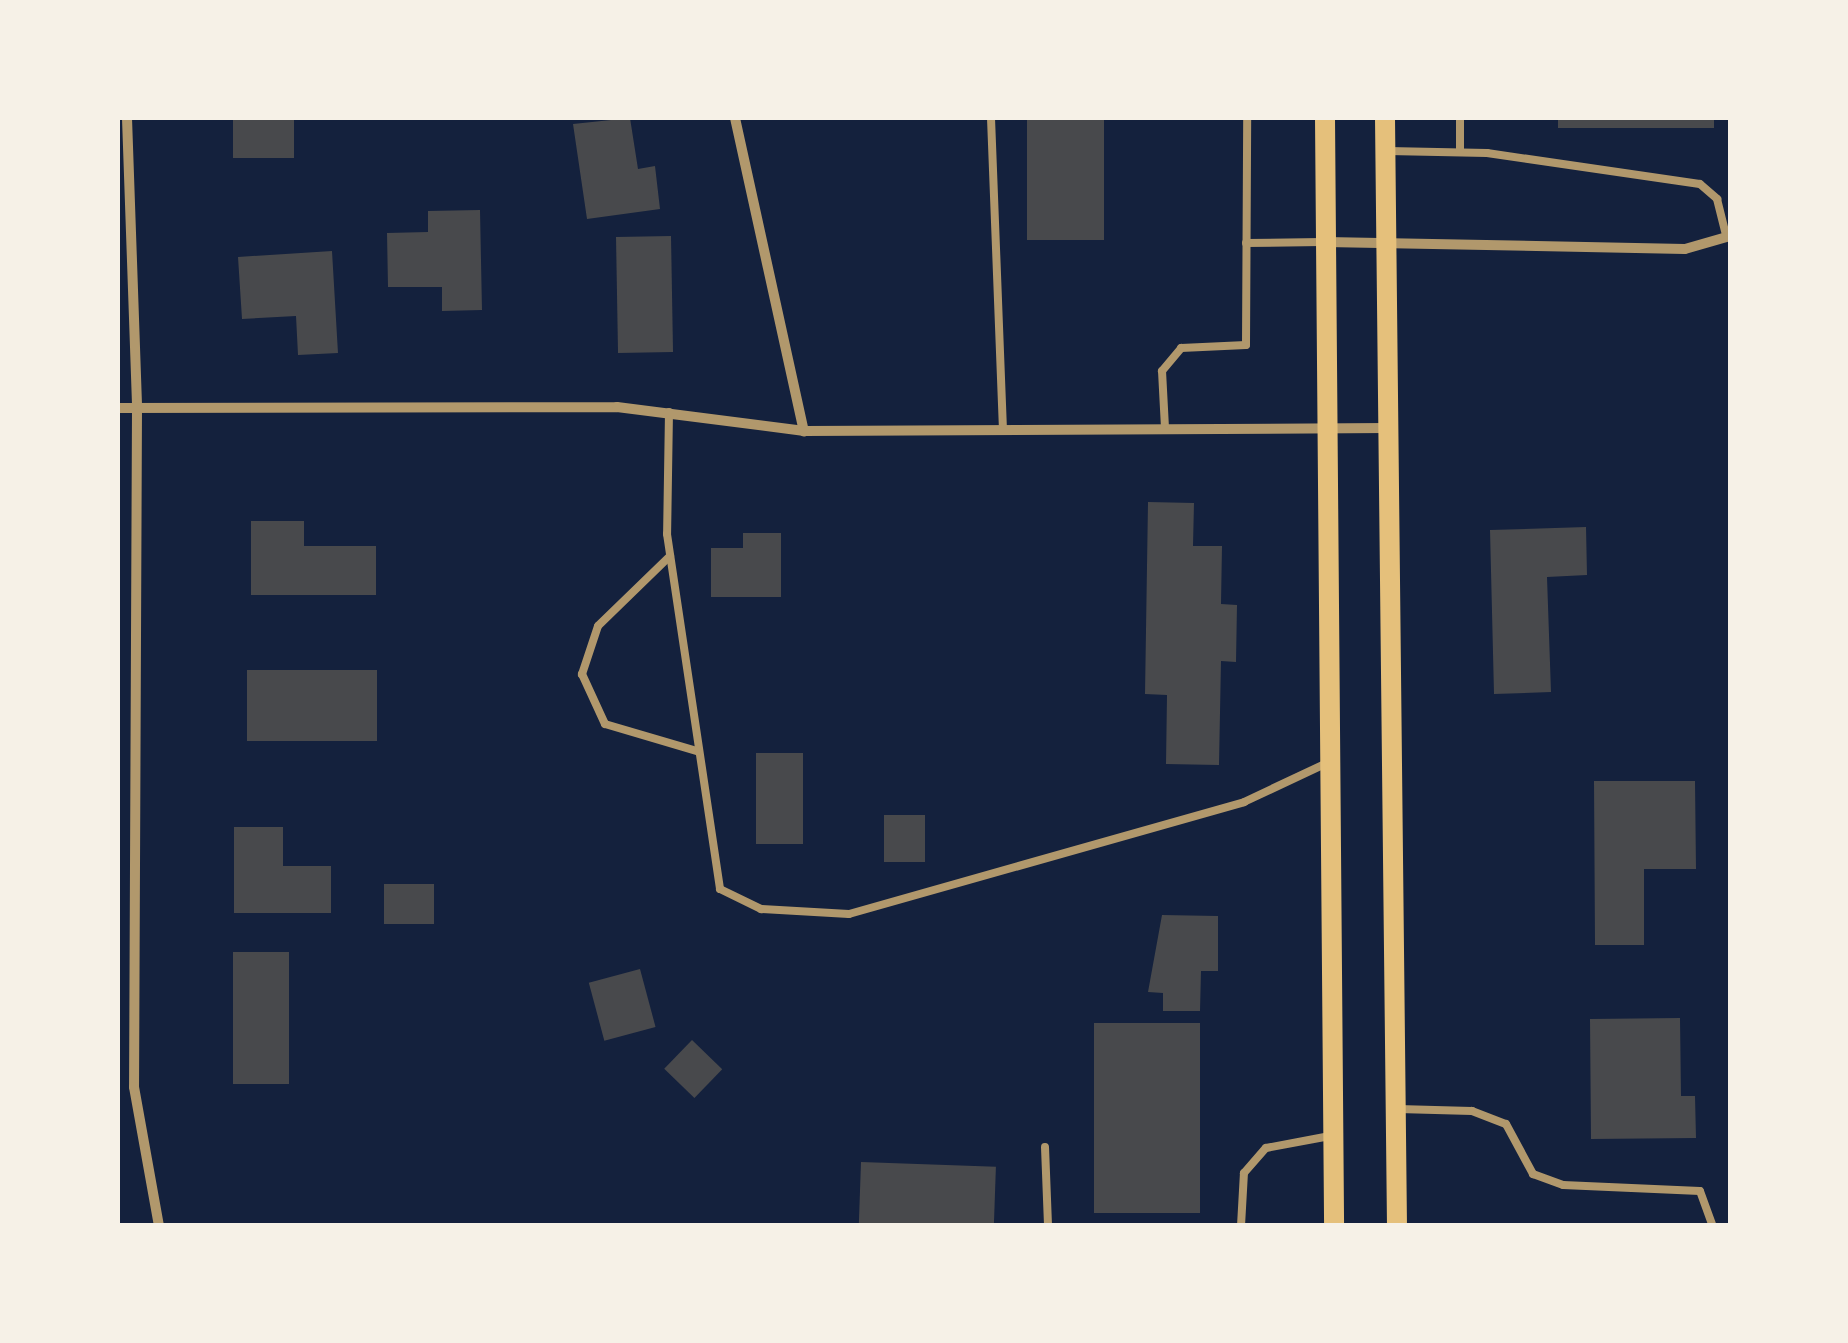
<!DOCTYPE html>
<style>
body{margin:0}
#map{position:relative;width:1848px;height:1343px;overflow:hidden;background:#14213d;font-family:Literata,serif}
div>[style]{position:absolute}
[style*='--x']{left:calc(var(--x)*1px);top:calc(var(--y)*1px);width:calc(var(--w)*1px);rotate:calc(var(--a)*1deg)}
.building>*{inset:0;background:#48494c;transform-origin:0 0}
.service>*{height:8px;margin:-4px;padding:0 4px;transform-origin:4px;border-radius:4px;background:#b1986c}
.minor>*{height:10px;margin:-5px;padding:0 5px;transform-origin:5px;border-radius:5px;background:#b1986c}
.secondary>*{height:20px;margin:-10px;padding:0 10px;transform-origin:10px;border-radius:10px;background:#e5c07b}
span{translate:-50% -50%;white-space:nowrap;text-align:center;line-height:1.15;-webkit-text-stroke:8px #f6f1e7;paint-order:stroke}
.frame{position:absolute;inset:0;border:120px solid #f6f1e7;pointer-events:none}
</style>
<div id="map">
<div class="building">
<i style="left:233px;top:118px;width:61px;height:40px"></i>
<i style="clip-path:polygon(630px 118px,638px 169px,655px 166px,660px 209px,587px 219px,573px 124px)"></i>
<i style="left:1027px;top:118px;width:77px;height:122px"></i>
<i style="left:1558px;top:118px;width:156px;height:10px"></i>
<i style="clip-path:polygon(480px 210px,482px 310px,442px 311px,442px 287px,388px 287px,387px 233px,428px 232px,428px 211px)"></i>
<i style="left:671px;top:236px;width:116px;height:55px;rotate:89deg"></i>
<i style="clip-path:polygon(332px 251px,338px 353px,298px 355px,296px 316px,242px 319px,238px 257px)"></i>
<i style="clip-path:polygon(1148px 502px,1194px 503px,1193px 546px,1222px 546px,1221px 604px,1237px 605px,1236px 662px,1221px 661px,1219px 765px,1166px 764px,1167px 695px,1145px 694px)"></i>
<i style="clip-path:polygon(251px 521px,304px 521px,304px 546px,376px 546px,376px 595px,251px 595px)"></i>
<i style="clip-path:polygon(1586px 527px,1587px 575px,1547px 577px,1551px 692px,1494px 694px,1490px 530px)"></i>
<i style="clip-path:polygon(743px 533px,781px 533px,781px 597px,711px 597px,711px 548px,743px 548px)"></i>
<i style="left:247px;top:670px;width:130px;height:71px"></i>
<i style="left:756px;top:753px;width:47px;height:91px"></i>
<i style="clip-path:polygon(1594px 781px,1695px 781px,1696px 869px,1644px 869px,1644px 945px,1595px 945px)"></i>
<i style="left:884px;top:815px;width:41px;height:47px"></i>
<i style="clip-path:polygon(234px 827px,283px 827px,283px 866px,331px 866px,331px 913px,234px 913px)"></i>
<i style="left:384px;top:884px;width:50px;height:40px"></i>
<i style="clip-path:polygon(1162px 915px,1218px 916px,1218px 971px,1201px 971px,1200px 1011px,1163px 1011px,1163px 993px,1148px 992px)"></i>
<i style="left:233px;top:952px;width:56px;height:132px"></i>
<i style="left:640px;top:969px;width:60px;height:53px;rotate:75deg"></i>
<i style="clip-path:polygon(1680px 1018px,1681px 1096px,1695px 1096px,1696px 1138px,1591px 1139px,1590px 1019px)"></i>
<i style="left:1094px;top:1023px;width:106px;height:190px"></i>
<i style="left:692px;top:1040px;width:42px;height:40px;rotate:44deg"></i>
<i style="left:861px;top:1162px;width:135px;height:64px;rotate:2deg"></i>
</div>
<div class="service">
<i style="--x:991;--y:118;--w:313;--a:87.8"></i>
<i style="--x:1388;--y:151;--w:99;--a:1.2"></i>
<i style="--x:1487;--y:153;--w:215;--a:8.3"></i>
<i style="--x:1700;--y:184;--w:23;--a:41"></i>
<i style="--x:1717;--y:199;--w:38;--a:76"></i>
<i style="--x:1460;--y:152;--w:34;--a:-90"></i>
<i style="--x:1246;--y:243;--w:76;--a:-0.8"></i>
<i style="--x:669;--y:412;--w:122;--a:90.9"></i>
<i style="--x:667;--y:534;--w:359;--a:81.5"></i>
<i style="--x:720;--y:889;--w:46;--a:26"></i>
<i style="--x:761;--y:909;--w:88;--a:3.3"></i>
<i style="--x:849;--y:914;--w:411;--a:-15.8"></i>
<i style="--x:1244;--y:802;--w:92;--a:-25.2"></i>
<i style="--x:1165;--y:428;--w:57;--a:-93"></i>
<i style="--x:1162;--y:371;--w:30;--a:-50"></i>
<i style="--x:1181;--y:348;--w:65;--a:-2.6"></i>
<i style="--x:1246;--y:345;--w:227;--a:-89.7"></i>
<i style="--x:670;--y:556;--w:100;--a:135.8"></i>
<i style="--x:598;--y:626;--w:51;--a:108.4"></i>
<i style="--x:582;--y:674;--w:55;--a:65.3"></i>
<i style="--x:605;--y:724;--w:96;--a:16.4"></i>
<i style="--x:1398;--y:1109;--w:74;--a:1.5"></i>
<i style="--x:1472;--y:1111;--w:36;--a:21"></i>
<i style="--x:1506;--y:1124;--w:57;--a:61.6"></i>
<i style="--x:1533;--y:1174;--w:32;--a:20"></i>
<i style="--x:1563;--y:1185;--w:137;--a:2.5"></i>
<i style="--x:1700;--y:1191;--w:37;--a:70"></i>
<i style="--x:1045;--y:1147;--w:79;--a:87.8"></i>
<i style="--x:1241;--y:1226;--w:53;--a:-86.8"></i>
<i style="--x:1244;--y:1173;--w:33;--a:-49"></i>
<i style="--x:1266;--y:1148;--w:65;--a:-10.6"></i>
</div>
<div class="minor">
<i style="--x:127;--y:118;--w:290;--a:88"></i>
<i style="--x:137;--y:408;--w:679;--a:90.25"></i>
<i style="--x:134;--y:1087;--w:141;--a:79.8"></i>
<i style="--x:735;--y:118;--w:321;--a:77.6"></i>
<i style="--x:1326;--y:242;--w:359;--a:1.1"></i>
<i style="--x:1685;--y:249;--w:47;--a:-16.1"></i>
<i style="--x:118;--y:408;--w:499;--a:-0.1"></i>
<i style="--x:617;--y:407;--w:189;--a:7.3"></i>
<i style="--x:804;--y:431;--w:583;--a:-0.29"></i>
</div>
<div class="secondary">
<i style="--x:1325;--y:118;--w:1108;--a:89.53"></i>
<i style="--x:1385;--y:118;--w:1108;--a:89.38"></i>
</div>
<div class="frame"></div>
</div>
